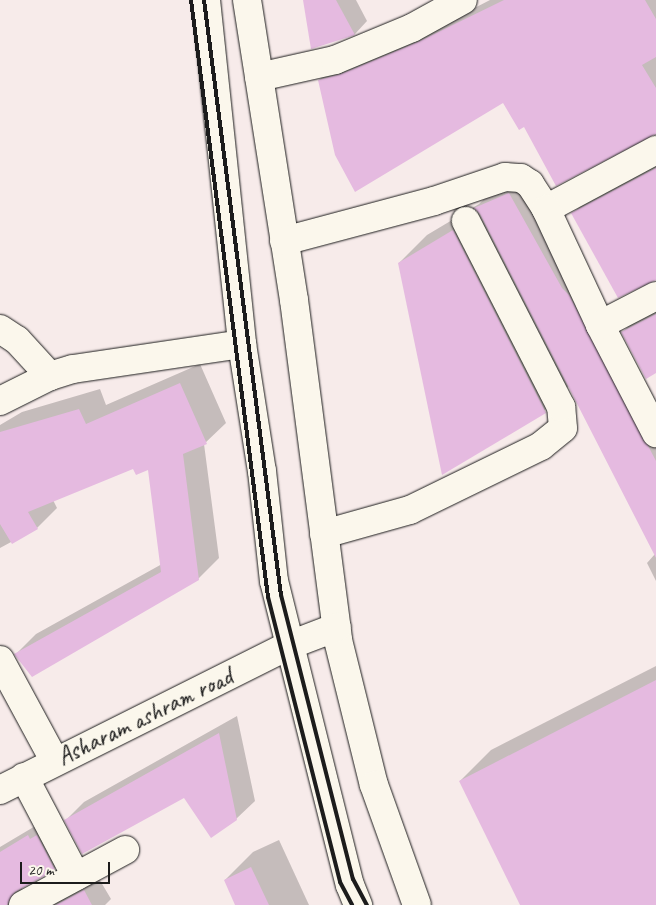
<!DOCTYPE html>
<style>
body{margin:0}
#map{position:relative;width:656px;height:905px;overflow:hidden;background:#f7ebea;font-family:Caveat,sans-serif}
div>[style]{position:absolute}
[style*='--x']{left:calc(var(--x)*1px);top:calc(var(--y)*1px);width:calc(var(--w)*1px);rotate:calc(var(--a)*1deg)}
.shadow>*{inset:0;background:#0003}
.building>*{inset:0;background:#e5bae0}
.roads{filter:drop-shadow(0 0 1px #1c1c1c) drop-shadow(0 0 1px #1c1c1c)}
.minor>*{height:28px;margin:-14px;padding:0 14px;transform-origin:14px;border-radius:14px;background:#fbf7ec}
.rail>*{height:4px;margin:-2px;padding:0 2px;transform-origin:2px;border-radius:2px;background:#1c1c1c}
span{translate:-50% -50%;white-space:nowrap;text-align:center;line-height:1.15;-webkit-text-stroke:4px #fbf7ec;paint-order:stroke}
.street-label{font-size:25px;color:#1c1c1c}
.scale{position:absolute;left:20px;top:862px;width:90px;height:22px;box-sizing:border-box;border:2px solid #1c1c1c;border-top:0;padding-left:6px;font-size:15px;line-height:18px;white-space:nowrap;color:#1c1c1c;-webkit-text-stroke:4px #fbf7ec;paint-order:stroke}
</style>
<div id="map">
<div class="shadow">
<i style="clip-path:polygon(304px 0,356px 0,367px 21px,355px 34px,312px 48px)"></i>
<i style="clip-path:polygon(490px 0,656px 0,656px 135px,524px 125px,504px 102px,319px 80px,332px 68px,432px 30px)"></i>
<i style="clip-path:polygon(656px 163px,656px 279px,573px 213px,586px 201px)"></i>
<i style="clip-path:polygon(522px 181px,656px 425px,656px 581px,647px 563px,655px 554px,569px 386px,545px 410px,443px 473px,399px 263px,427px 235px,479px 204px,488px 195px)"></i>
<i style="clip-path:polygon(656px 308px,656px 372px,623px 332px,635px 319px)"></i>
<i style="clip-path:polygon(200px 364px,226px 423px,204px 444px,219px 558px,198px 579px,16px 654px,36px 634px,162px 564px,150px 468px,133px 467px,53px 500px,57px 508px,37px 528px,0 548px,0 425px,22px 412px,100px 389px,106px 405px)"></i>
<i style="clip-path:polygon(656px 666px,656px 905px,522px 905px,460px 781px,491px 750px)"></i>
<i style="clip-path:polygon(237px 716px,255px 801px,236px 819px,185px 796px,66px 820px,84px 802px)"></i>
<i style="clip-path:polygon(42px 822px,69px 855px,54px 869px,22px 888px,29px 904px,98px 877px,111px 899px,105px 905px,0 905px,0 847px)"></i>
<i style="clip-path:polygon(279px 840px,309px 905px,236px 905px,225px 880px,253px 852px)"></i>
</div>
<div class="building">
<i style="clip-path:polygon(303px 0,336px 0,355px 35px,311px 49px)"></i>
<i style="clip-path:polygon(504px 0,645px 0,656px 19px,656px 57px,642px 65px,656px 88px,656px 134px,556px 186px,524px 127px,519px 130px,503px 103px,355px 192px,335px 155px,318px 80px,341px 74px,418px 42px)"></i>
<i style="clip-path:polygon(656px 168px,656px 280px,618px 298px,571px 213px)"></i>
<i style="clip-path:polygon(509px 193px,562px 288px,569px 295px,656px 461px,656px 558px,480px 214px,474px 208px)"></i>
<i style="clip-path:polygon(453px 230px,546px 413px,442px 475px,398px 263px)"></i>
<i style="clip-path:polygon(656px 314px,656px 373px,646px 379px,621px 332px)"></i>
<i style="clip-path:polygon(180px 383px,207px 444px,183px 454px,199px 580px,32px 677px,14px 654px,161px 572px,148px 470px,136px 475px,133px 469px,28px 512px,38px 529px,12px 544px,0 524px,0 432px,79px 409px,86px 424px)"></i>
<i style="clip-path:polygon(656px 680px,656px 905px,520px 905px,459px 781px)"></i>
<i style="clip-path:polygon(219px 733px,237px 820px,211px 838px,184px 798px,82px 854px,64px 820px)"></i>
<i style="clip-path:polygon(28px 835px,30px 839px,37px 835px,55px 870px,15px 892px,7px 905px,0 905px,0 852px)"></i>
<i style="clip-path:polygon(251px 867px,269px 905px,235px 905px,224px 880px)"></i>
<i style="clip-path:polygon(84px 890px,92px 905px,56px 905px)"></i>
</div>
<div class="roads">
<div class="minor">
<i style="--x:206;--y:0;--w:346;--a:84"></i>
<i style="--x:242;--y:344;--w:129;--a:81.1"></i>
<i style="--x:262;--y:471;--w:111;--a:83.8"></i>
<i style="--x:274;--y:581;--w:313;--a:76"></i>
<i style="--x:350;--y:885;--w:22;--a:68"></i>
<i style="--x:247;--y:0;--w:304;--a:81.1"></i>
<i style="--x:294;--y:300;--w:343;--a:82.6"></i>
<i style="--x:338;--y:640;--w:149;--a:76.1"></i>
<i style="--x:374;--y:785;--w:127;--a:70.3"></i>
<i style="--x:259;--y:77;--w:78;--a:-12.6"></i>
<i style="--x:335;--y:60;--w:83;--a:-22.6"></i>
<i style="--x:412;--y:28;--w:58;--a:-28.8"></i>
<i style="--x:546;--y:209;--w:125;--a:-28.2"></i>
<i style="--x:284;--y:241;--w:155;--a:-14.9"></i>
<i style="--x:434;--y:201;--w:75;--a:-18.7"></i>
<i style="--x:505;--y:177;--w:16;--a:4"></i>
<i style="--x:521;--y:178;--w:11;--a:34"></i>
<i style="--x:530;--y:184;--w:30;--a:57"></i>
<i style="--x:546;--y:209;--w:128;--a:65"></i>
<i style="--x:600;--y:325;--w:122;--a:62.6"></i>
<i style="--x:600;--y:325;--w:63;--a:-27.4"></i>
<i style="--x:0;--y:329;--w:20;--a:33"></i>
<i style="--x:17;--y:340;--w:49;--a:47.5"></i>
<i style="--x:0;--y:401;--w:56;--a:-26.6"></i>
<i style="--x:50;--y:376;--w:24;--a:-17"></i>
<i style="--x:73;--y:369;--w:171;--a:-8.4"></i>
<i style="--x:324;--y:534;--w:89;--a:-15.6"></i>
<i style="--x:410;--y:510;--w:146;--a:-26"></i>
<i style="--x:541;--y:446;--w:28;--a:-39"></i>
<i style="--x:563;--y:428;--w:21;--a:-95"></i>
<i style="--x:561;--y:407;--w:209;--a:-117.1"></i>
<i style="--x:0;--y:660;--w:114;--a:61.6"></i>
<i style="--x:24;--y:777;--w:112;--a:62.3"></i>
<i style="--x:0;--y:790;--w:324;--a:-26.6"></i>
<i style="--x:290;--y:645;--w:50;--a:-21"></i>
<i style="--x:23;--y:905;--w:116;--a:-28.3"></i>
</div>
</div>
<div class="rail">
<i style="--x:191;--y:0;--w:602;--a:82.65"></i>
<i style="--x:268;--y:597;--w:294;--a:75.8"></i>
<i style="--x:340;--y:882;--w:26;--a:62"></i>
<i style="--x:204;--y:0;--w:600;--a:82.63"></i>
<i style="--x:281;--y:595;--w:293;--a:75.8"></i>
<i style="--x:353;--y:879;--w:30;--a:62"></i>
</div>
<div class="street-label">
<span style="left:145px;top:717px;rotate:-26deg">Asharam ashram road</span>
</div>
<div class="scale">20 m</div>
</div>
